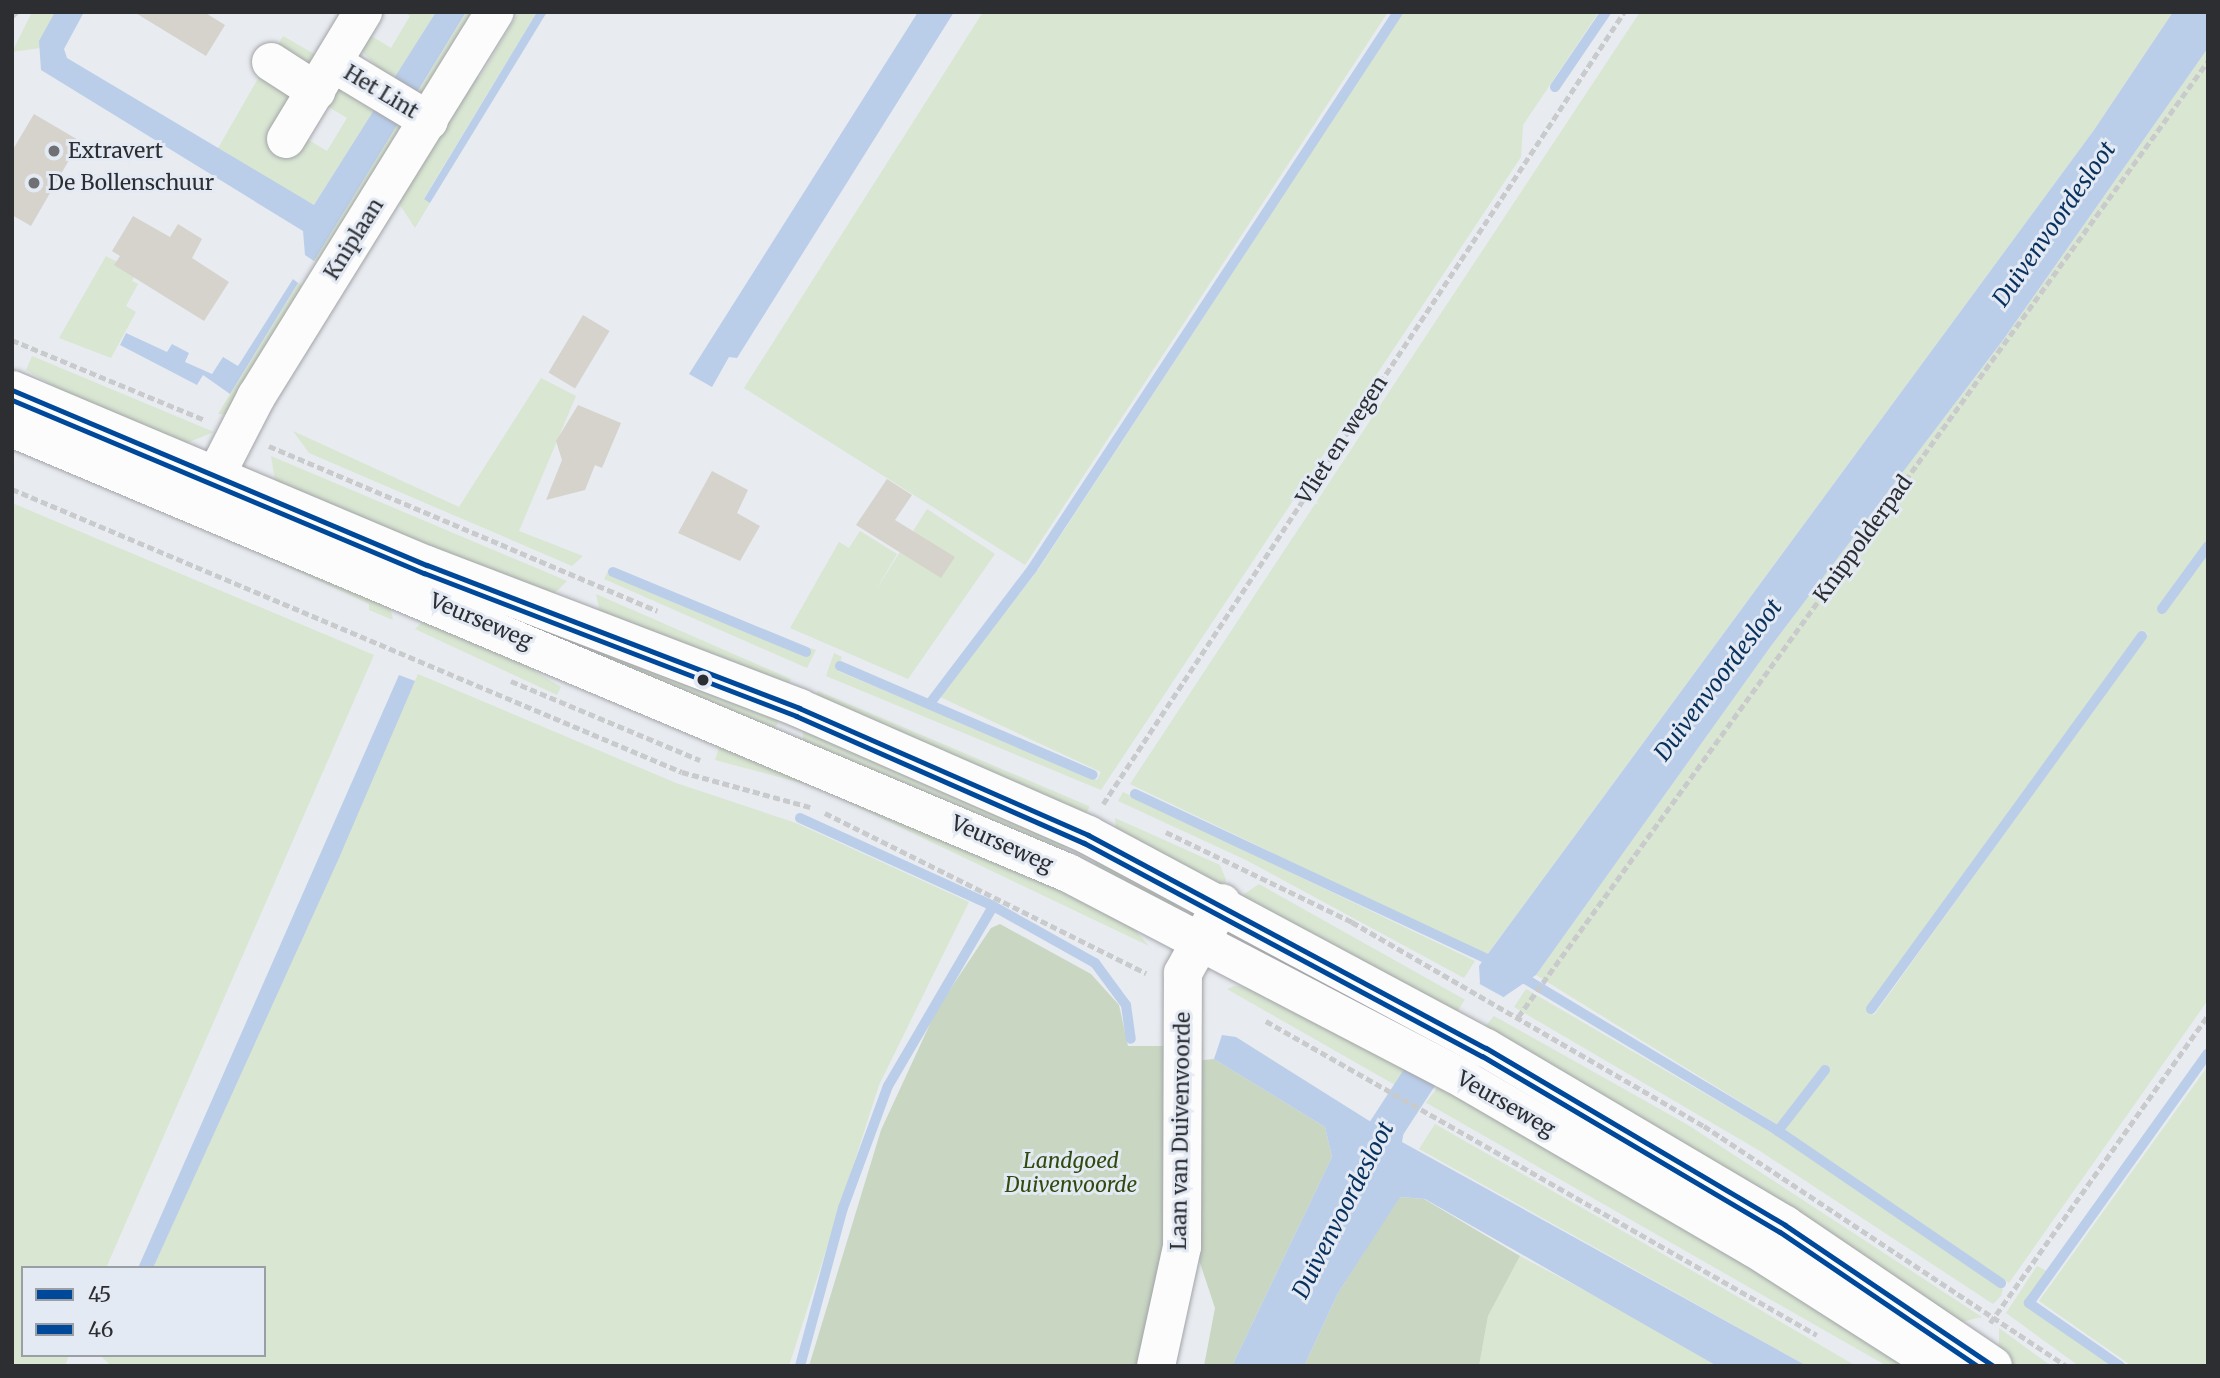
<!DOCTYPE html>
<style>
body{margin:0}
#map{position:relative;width:2220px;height:1378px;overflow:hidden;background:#e8ebf0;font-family:Merriweather,serif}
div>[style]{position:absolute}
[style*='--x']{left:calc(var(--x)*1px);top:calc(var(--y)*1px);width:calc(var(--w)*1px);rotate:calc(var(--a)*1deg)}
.green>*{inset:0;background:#d9e6d2;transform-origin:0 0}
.forest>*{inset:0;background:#c8d6c2}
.water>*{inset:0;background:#baceea}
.pier>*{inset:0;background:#e8ebf0}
.stream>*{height:10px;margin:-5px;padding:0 5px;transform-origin:5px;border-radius:5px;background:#baceea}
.canal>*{height:35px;margin:-17.5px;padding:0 17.5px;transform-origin:17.5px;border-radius:17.5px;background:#baceea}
.building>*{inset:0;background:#d6d3cd;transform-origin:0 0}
.path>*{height:4.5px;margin-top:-2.25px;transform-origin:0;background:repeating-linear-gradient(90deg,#c9cacc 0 7px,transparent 0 10.5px)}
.roads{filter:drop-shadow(0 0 2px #a2a4a7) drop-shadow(0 0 2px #a2a4a7)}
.minor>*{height:38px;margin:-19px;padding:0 19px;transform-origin:19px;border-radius:19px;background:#fcfcfd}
.major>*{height:38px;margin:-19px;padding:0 19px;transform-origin:19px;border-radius:19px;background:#fcfcfd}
.bus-1>*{height:5px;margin:-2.5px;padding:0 2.5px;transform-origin:2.5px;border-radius:2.5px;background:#004899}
.bus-2>*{height:5px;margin:-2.5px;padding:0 2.5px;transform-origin:2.5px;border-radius:2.5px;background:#004899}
.dots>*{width:19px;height:19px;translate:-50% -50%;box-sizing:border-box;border:4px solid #e4eaf4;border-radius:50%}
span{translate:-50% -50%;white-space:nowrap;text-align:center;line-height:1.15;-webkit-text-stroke:6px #e4eaf4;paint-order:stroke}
.street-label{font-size:21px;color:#2c2e32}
.poi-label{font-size:21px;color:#2c2e32}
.left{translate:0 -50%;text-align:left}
.park-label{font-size:21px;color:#304b10;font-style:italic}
.water-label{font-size:23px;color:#09315d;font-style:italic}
.frame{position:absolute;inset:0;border:14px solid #2c2e32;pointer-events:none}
.legend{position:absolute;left:21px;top:1266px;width:245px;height:91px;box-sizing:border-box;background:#e4eaf4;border:2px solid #9a9fa6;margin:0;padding:9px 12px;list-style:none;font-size:21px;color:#2c2e32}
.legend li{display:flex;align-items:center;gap:14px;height:35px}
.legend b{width:35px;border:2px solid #9a9fa6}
</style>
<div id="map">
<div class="green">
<i style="clip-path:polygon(32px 12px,55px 12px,40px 48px,12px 52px)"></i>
<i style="clip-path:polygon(404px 12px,436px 12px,392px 83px,361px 50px,370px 35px,391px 48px,410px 16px)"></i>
<i style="clip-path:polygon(466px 12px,482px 12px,428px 100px,415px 96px)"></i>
<i style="clip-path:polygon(519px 12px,537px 12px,424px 198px,430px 203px,415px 228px,400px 205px,400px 192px,466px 78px,480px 77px)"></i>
<i style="clip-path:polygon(983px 12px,1388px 12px,1025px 565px,744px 388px)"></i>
<i style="clip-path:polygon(1403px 12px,1599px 12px,1523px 125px,1521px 157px,1101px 790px,826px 676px,834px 653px,842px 657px,838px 671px,1097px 780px,1101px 772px,940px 697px,1038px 570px)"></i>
<i style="clip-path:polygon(1640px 12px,2173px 12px,2094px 130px,1486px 956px,1130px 784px)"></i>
<i style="clip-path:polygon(283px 36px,323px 59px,313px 69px,272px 55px)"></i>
<i style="clip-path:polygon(evenodd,2208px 48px,2208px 540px,2157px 610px,2164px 614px,2208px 554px,2208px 1000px,2009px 1283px,1785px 1131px,1828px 1063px,1778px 1125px,1536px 975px,1771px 646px,2003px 340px,2208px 48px,2142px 630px,2148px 634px,1874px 1015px,1866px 1010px,2142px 630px)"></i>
<i style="clip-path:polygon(264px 68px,290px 85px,307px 139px,327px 151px,347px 118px,327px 106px,337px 90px,343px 87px,379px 104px,314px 205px,217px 150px)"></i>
<i style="clip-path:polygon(401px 117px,409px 122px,328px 261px,314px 261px)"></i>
<i style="clip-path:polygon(106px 256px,137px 272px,132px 281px,138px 284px,126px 306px,136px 312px,111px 358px,59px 338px)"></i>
<i style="clip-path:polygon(298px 283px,307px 289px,229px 414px,218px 414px)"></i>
<i style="clip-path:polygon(32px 356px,214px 432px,184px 444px,114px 421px,26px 370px)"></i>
<i style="clip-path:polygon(541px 378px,576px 396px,519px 531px,583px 556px,572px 566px,309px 453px,293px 431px,459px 507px)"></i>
<i style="clip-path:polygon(271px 456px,567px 581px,553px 595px,276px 486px)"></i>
<i style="clip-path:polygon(12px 503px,374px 655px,106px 1268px,23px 1268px,23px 1355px,69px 1355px,65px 1366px,12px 1366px)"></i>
<i style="clip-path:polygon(927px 509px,995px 554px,908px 679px,790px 628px,839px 542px,849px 548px,860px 531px,897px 554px,874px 593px)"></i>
<i style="clip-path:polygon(252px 550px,390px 606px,393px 620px,369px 610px,369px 604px)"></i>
<i style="clip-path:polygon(610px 567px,611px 576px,806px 657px,810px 648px,816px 650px,807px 668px,604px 579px)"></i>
<i style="clip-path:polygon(596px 594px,791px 679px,786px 690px,601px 617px)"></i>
<i style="clip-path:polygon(424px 620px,473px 633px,561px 687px,557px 695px,415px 629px)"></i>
<i style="clip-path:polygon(599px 647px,781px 715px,774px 731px,595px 658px)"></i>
<i style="clip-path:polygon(418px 674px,676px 783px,796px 823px,969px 902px,879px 1085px,789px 1366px,111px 1366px,100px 1355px,264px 1355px,264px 1268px,153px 1268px)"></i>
<i style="left:818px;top:691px;width:295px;height:8px;rotate:23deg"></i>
<i style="clip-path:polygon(803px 722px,1067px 845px,1056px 849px,803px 744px)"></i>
<i style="clip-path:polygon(721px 742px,1118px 910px,1149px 946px,816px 787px,715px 760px)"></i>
<i style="clip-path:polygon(1123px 792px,1475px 961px,1464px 978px,1246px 860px,1118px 801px)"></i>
<i style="clip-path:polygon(1115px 818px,1220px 865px,1226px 880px,1222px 889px,1116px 829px)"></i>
<i style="clip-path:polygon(1094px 859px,1171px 897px,1178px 909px,1096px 867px)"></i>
<i style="clip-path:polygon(1259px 884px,1688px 1125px,1982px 1317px,1953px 1324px,1237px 899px)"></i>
<i style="clip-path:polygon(1234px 986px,1265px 989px,1392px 1053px,1916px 1366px,1887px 1366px,1227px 989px)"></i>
<i style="clip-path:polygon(1526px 989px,1774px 1134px,2003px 1289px,2001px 1296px,1993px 1304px,1760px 1151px,1514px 1007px)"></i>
<i style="clip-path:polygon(2208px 1066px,2208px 1366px,2132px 1366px,2039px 1301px)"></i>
<i style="clip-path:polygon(1435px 1124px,1747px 1302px,1856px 1366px,1807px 1366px,1419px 1149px)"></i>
<i style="clip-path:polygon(1520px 1256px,1621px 1310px,1717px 1366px,1479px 1366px,1488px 1316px)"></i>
<i style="clip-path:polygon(2037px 1266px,2047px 1271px,2026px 1304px,2112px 1366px,2079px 1366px,2006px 1313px)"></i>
<i style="clip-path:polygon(1999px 1328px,2051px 1366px,2010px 1366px,1999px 1358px)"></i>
</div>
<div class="forest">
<i style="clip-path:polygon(1000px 924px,1091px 974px,1119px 1005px,1128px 1046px,1173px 1046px,1173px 1199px,1143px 1366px,809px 1366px,881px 1130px,937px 1009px,991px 928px)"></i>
<i style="clip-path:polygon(1214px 1059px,1325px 1127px,1332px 1157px,1232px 1366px,1204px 1366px,1215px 1308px,1195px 1248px,1195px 1061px)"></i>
<i style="clip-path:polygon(1399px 1197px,1424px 1199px,1520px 1256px,1488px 1316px,1479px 1366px,1304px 1366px,1338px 1293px)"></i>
</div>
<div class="water">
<i style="clip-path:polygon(55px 12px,84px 12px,64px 49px,67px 58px,314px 205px,436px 12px,466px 12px,314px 261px,305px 255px,303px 231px,41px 70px,39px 41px)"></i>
<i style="clip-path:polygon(537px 12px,547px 12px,430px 203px,424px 199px)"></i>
<i style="clip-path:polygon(918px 12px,954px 12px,737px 358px,729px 357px,712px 387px,689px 374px)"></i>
<i style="clip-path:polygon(2173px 12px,2208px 12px,2208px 48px,2003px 340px,1771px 646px,1536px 975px,1505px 996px,1405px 1124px,1402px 1142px,1807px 1366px,1717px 1366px,1425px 1199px,1400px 1197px,1338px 1293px,1304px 1366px,1232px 1366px,1332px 1157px,1325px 1127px,1214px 1059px,1222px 1035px,1236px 1037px,1379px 1127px,1394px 1119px,1480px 983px,1479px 966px,2094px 130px)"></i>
<i style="clip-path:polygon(293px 279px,298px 283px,230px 394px,203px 375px,197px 385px,120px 345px,126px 333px,167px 352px,172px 344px,189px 353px,185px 362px,212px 374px,223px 357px,238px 366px)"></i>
<i style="clip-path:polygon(399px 675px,415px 681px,339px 858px,153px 1268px,138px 1268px)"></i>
</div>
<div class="pier">
<i style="clip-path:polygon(1476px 982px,1507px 999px,1409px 1124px,1392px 1115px)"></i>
</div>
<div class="stream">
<i style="--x:1555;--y:87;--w:91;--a:-55.8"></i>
<i style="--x:613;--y:572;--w:209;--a:22.5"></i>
<i style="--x:2162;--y:609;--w:78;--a:-53.9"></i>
<i style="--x:840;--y:666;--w:275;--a:23.3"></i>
<i style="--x:931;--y:702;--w:167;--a:-52.8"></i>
<i style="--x:1032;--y:569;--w:666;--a:-56.69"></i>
<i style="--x:1135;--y:794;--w:399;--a:25.1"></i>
<i style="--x:800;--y:818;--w:212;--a:24.5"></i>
<i style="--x:993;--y:906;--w:117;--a:29.2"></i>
<i style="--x:1095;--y:963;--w:52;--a:53.6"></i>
<i style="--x:1126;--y:1005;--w:34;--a:82"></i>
<i style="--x:1517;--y:974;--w:305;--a:31"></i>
<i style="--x:1778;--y:1131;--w:270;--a:34.3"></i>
<i style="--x:1871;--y:1009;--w:461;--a:-54"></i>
<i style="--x:1778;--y:1131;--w:77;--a:-52.4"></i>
<i style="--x:800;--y:1366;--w:164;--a:-74.8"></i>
<i style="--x:843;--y:1208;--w:130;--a:-69.8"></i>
<i style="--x:888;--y:1086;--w:208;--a:-59.7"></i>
<i style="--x:2120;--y:1366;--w:111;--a:-145.3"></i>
<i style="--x:2029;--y:1303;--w:307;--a:-54.4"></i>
</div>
<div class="canal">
<i style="--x:1361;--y:1166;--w:154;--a:-56.9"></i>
</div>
<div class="building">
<i style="clip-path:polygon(134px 12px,204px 12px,225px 25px,206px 56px)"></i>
<i style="clip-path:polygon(34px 114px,80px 141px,31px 226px,12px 215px,12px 151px)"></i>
<i style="clip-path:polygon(133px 216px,170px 237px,178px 224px,202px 239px,192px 258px,229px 282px,204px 321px,114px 265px,120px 256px,112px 251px)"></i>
<i style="left:583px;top:315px;width:31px;height:67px;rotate:31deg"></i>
<i style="clip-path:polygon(578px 405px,621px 423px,602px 468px,595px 465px,585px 490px,546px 500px,562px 460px,556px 441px)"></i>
<i style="clip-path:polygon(712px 471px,748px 490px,737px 513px,760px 526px,740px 561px,678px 533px)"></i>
<i style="clip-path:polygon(887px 479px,912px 495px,895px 520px,955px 557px,941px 578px,856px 525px)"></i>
</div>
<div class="path">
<i style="--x:12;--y:16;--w:6;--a:-39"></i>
<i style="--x:12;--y:340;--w:209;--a:22.5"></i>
<i style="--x:269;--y:446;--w:422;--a:23"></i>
<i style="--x:12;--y:489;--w:727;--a:22.9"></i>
<i style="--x:682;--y:772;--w:133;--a:15.3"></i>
<i style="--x:511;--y:681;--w:205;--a:22.7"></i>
<i style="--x:1103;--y:804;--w:948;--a:-56.66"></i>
<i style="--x:825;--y:813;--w:359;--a:26.5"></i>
<i style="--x:1166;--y:832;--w:207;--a:25.8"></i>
<i style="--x:1352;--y:922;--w:407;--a:30.1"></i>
<i style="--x:1704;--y:1126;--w:434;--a:33.5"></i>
<i style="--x:1518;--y:1017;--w:1179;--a:-54.18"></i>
<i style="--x:1266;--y:1021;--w:634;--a:29.68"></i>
<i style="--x:1990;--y:1323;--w:377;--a:-54.7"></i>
</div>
<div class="roads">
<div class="minor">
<i style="--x:271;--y:62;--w:54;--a:32.8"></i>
<i style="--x:333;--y:63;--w:112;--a:31.1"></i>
<i style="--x:286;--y:139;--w:149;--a:-58.8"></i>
<i style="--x:200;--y:506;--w:123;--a:-62.8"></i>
<i style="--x:256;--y:397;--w:453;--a:-58.2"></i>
<i style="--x:1156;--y:1366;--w:122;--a:-77.7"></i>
<i style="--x:1182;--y:1247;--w:274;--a:-89.8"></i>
<i style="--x:1183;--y:973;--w:80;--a:-60.9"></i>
</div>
<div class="major">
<i style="--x:12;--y:390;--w:450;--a:22.9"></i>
<i style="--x:427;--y:565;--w:399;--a:21"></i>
<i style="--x:799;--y:708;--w:316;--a:23.7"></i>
<i style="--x:1088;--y:835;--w:451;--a:28.2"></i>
<i style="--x:1486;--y:1048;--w:347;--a:30.6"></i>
<i style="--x:1785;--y:1225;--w:251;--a:34.1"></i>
<i style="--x:12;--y:428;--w:1146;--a:22.85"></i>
<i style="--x:1068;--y:873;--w:448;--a:27.5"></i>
<i style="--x:1465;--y:1080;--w:334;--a:30.2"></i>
<i style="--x:1754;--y:1248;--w:219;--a:32.5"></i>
</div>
</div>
<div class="bus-1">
<i style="--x:12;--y:390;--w:450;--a:22.9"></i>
<i style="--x:427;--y:565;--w:399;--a:21"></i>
<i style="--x:799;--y:708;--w:316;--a:23.7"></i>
<i style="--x:1088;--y:835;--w:451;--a:28.2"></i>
<i style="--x:1486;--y:1048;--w:347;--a:30.6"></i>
<i style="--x:1785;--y:1225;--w:251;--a:34.1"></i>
</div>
<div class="bus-2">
<i style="--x:12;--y:400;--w:447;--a:22.8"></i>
<i style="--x:424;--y:573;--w:399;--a:21"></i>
<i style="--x:796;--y:716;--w:315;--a:23.8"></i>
<i style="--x:1084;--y:843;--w:451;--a:28.2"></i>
<i style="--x:1482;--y:1056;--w:346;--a:30.6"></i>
<i style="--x:1780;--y:1232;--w:238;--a:34.2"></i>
</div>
<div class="dots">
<i style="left:54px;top:151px;background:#6e7074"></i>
<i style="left:34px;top:183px;background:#6e7074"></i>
<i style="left:703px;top:680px;background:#2c2e32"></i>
</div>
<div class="street-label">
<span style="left:381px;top:92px;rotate:31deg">Het Lint</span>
<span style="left:354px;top:239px;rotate:-58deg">Kniplaan</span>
<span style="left:1342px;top:440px;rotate:-57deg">Vliet en wegen</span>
<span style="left:1863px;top:539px;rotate:-54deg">Knippolderpad</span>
<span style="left:481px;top:621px;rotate:23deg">Veurseweg</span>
<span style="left:1002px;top:844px;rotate:24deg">Veurseweg</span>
<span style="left:1506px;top:1104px;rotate:30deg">Veurseweg</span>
<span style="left:1181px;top:1131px;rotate:-89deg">Laan van Duivenvoorde</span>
</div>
<div class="poi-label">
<span class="left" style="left:68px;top:151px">Extravert</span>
<span class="left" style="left:48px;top:183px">De Bollenschuur</span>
</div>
<div class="park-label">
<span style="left:1071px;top:1173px">Landgoed<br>Duivenvoorde</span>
</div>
<div class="water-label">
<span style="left:2054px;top:224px;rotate:-55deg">Duivenvoordesloot</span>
<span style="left:1718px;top:680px;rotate:-53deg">Duivenvoordesloot</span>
<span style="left:1343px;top:1210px;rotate:-63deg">Duivenvoordesloot</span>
</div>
<div class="frame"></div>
<ul class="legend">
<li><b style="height:9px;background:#004899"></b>45</li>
<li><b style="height:9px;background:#004899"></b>46</li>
</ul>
</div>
